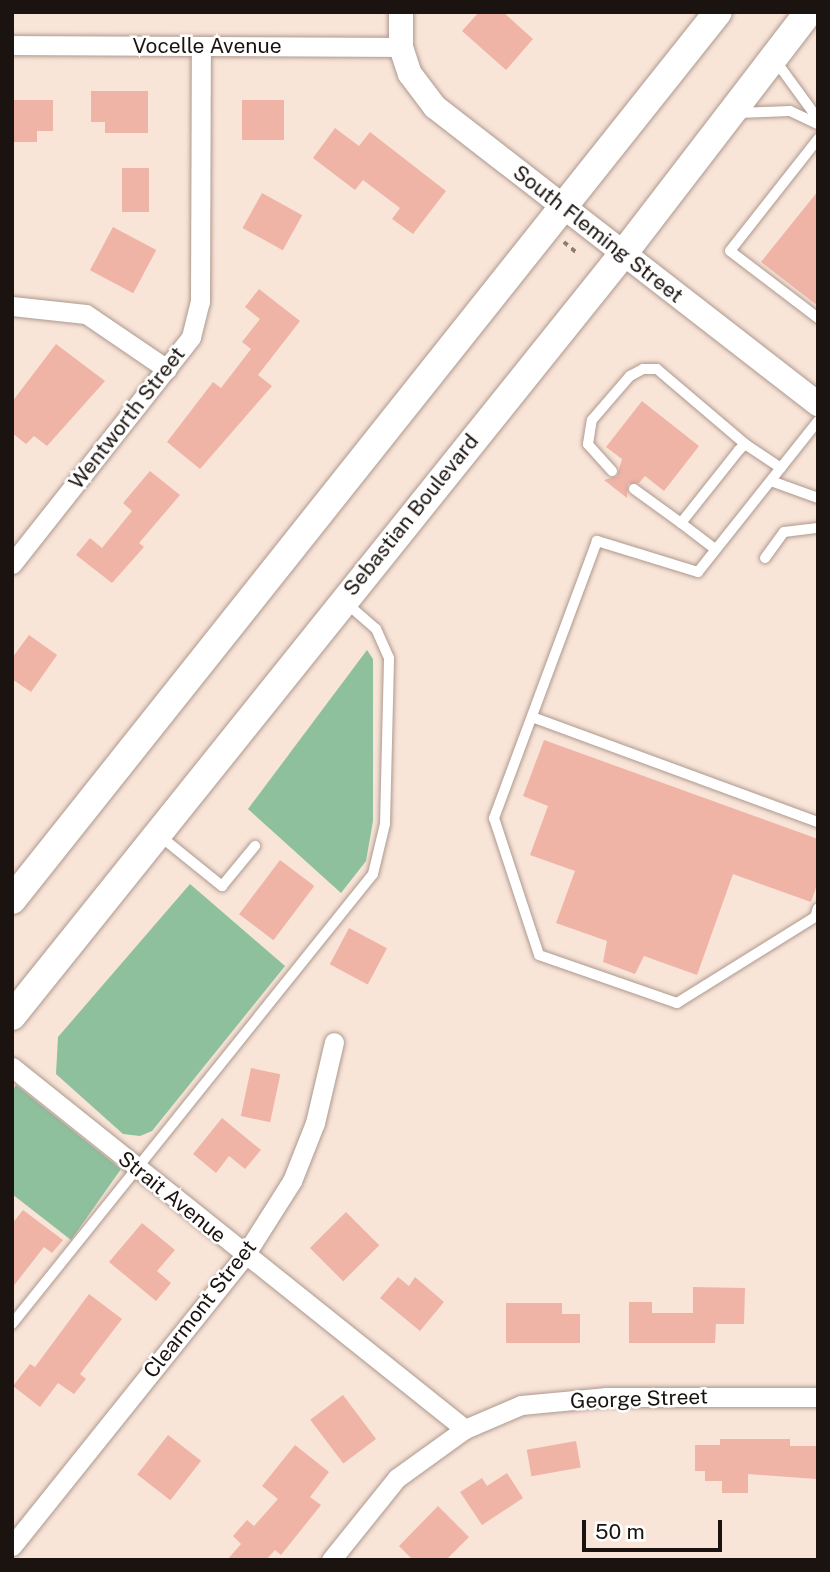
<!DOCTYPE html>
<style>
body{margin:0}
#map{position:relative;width:830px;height:1572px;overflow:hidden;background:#f9e4d8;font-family:"Public Sans",sans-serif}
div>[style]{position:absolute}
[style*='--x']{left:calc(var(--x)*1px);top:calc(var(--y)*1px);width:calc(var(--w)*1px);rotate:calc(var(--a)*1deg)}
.forest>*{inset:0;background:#8ec09e}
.building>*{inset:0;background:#efb4a6;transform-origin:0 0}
.path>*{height:3.5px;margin-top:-1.75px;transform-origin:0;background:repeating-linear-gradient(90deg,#8b7d75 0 5px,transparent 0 10px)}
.roads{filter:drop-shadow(0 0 2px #ad998e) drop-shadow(0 0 2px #ad998e)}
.service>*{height:10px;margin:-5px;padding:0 5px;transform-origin:5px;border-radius:5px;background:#fff}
.minor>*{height:19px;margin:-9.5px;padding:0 9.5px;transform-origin:9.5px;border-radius:9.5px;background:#fff}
.tertiary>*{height:24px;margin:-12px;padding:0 12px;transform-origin:12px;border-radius:12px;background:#fff}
.secondary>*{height:28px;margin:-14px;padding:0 14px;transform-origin:14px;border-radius:14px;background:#fff}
span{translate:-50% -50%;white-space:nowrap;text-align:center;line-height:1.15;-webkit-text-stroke:5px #fff;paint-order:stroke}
.street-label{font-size:21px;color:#1a130f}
.frame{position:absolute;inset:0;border:14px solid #1a130f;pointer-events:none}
.scale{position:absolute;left:582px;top:1520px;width:140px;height:32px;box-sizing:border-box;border:4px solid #1a130f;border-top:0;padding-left:9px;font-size:21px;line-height:24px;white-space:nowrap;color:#1a130f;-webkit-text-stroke:5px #fff;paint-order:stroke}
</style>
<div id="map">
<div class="forest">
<i style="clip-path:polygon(367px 650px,373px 659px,373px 821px,366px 861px,341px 893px,248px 809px)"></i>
<i style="clip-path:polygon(190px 884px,285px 966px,152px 1131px,140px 1136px,123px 1134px,56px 1074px,58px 1037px)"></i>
<i style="clip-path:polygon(16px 1085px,121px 1169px,71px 1240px,12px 1194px,12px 1091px)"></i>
</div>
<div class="building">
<i style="clip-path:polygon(479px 12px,503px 12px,533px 39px,506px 70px,462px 31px)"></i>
<i style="clip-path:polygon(91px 91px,148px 91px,148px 133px,105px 133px,105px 122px,91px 122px)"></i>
<i style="clip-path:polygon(12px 100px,53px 100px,53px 131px,37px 131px,37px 142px,12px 142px)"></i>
<i style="left:242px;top:100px;width:42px;height:40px"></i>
<i style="clip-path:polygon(335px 128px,359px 146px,370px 132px,446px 191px,413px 234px,392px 219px,400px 208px,363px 180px,355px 190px,313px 158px)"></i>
<i style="left:122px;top:168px;width:27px;height:44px"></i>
<i style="clip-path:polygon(818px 191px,818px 306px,761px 262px)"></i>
<i style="left:262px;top:193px;width:46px;height:40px;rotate:29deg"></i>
<i style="left:113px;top:227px;width:49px;height:49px;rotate:28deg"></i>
<i style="clip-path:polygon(259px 289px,300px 321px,258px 375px,272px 386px,200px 469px,167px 442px,213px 382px,221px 388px,251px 349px,242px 342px,260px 319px,245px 307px)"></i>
<i style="clip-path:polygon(56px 344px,105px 381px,47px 446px,34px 436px,26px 444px,12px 433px,12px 402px)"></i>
<i style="clip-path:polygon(642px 401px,699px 446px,664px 491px,645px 476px,639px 483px,628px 484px,627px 498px,604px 480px,617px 476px,622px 459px,606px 447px)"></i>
<i style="clip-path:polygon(150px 471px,180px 495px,139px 543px,144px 547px,112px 583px,76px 555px,90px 538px,102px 548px,132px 511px,123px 503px)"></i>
<i style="clip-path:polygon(29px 635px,57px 655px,31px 692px,12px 679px,12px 658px)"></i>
<i style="clip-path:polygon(544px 740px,818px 839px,818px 882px,811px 902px,733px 874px,697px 975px,644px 956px,635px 974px,603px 962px,607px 941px,556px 923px,575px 871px,530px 855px,548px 806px,523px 796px)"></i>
<i style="left:280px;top:860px;width:43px;height:68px;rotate:37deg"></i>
<i style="left:349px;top:928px;width:43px;height:41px;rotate:28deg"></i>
<i style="left:251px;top:1068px;width:30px;height:49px;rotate:12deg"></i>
<i style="clip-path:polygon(222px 1118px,261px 1150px,245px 1169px,229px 1156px,216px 1173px,193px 1154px)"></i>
<i style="clip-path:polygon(23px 1210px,63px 1240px,52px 1253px,44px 1247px,12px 1288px,12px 1224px)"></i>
<i style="left:346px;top:1212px;width:47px;height:51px;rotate:45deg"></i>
<i style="clip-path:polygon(142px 1223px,175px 1250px,157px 1271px,171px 1283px,156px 1301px,109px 1262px)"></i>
<i style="clip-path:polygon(398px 1277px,409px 1286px,415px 1277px,444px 1302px,420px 1331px,380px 1298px)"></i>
<i style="clip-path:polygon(693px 1287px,745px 1288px,744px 1324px,716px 1324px,715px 1343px,629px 1343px,629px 1302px,652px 1302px,652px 1313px,693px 1313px)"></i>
<i style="clip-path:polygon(89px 1294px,122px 1319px,80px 1374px,86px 1379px,74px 1394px,58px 1383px,40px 1407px,13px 1386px,30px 1364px,35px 1367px)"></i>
<i style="clip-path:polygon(506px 1303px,562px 1303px,562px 1314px,580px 1314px,580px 1343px,506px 1343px)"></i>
<i style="left:343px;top:1395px;width:55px;height:41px;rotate:53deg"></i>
<i style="left:168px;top:1435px;width:42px;height:50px;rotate:38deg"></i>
<i style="clip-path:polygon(720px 1439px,790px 1439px,790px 1446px,816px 1446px,816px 1479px,748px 1474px,748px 1493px,722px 1493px,722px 1481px,705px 1481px,705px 1471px,695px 1471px,695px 1445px,720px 1445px)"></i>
<i style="left:576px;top:1441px;width:27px;height:50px;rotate:80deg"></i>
<i style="clip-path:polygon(295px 1445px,329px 1472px,310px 1497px,321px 1505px,281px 1555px,275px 1550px,266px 1560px,227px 1560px,241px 1544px,233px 1536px,247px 1520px,254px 1526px,278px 1499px,262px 1486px)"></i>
<i style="clip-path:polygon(507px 1473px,523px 1498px,482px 1525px,460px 1492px,482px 1478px,487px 1486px)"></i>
<i style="clip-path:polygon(438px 1506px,469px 1537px,446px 1560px,413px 1560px,399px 1546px)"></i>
</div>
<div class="path">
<i style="--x:564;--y:242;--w:16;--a:40"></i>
</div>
<div class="roads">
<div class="service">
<i style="--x:775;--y:60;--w:73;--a:53.9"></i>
<i style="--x:738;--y:113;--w:52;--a:-2.2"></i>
<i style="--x:790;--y:111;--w:31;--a:25"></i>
<i style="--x:818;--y:139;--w:142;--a:128.2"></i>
<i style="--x:730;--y:251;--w:111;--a:37.3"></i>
<i style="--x:818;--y:421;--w:193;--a:128.5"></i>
<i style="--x:698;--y:572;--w:106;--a:-162.9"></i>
<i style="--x:597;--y:541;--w:296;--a:110.4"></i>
<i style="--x:494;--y:818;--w:144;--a:71.8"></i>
<i style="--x:539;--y:955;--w:146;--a:19.2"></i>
<i style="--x:677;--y:1003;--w:163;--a:-31.9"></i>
<i style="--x:815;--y:917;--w:9;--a:-72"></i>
<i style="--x:612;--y:471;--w:36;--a:-132"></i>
<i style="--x:588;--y:444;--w:24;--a:-81"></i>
<i style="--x:592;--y:420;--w:58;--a:-49.2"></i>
<i style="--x:630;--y:376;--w:15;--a:-28"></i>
<i style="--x:643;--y:369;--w:14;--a:0"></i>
<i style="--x:657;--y:369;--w:116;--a:40.4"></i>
<i style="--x:771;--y:481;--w:50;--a:19.9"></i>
<i style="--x:634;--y:489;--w:58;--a:35.9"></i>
<i style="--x:715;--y:549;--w:43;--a:-142.6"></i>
<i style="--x:681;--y:523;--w:93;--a:-51.5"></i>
<i style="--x:739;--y:450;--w:8;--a:-45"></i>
<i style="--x:745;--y:444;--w:43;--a:33.7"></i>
<i style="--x:765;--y:558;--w:32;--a:-54"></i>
<i style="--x:784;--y:532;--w:34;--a:-7"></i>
<i style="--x:532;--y:717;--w:305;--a:20.2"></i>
<i style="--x:160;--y:836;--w:80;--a:38.9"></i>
<i style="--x:222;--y:886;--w:52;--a:-50.5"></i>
<i style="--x:12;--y:1324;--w:577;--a:-51.26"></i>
<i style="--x:373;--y:874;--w:51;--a:-76.5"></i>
<i style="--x:385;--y:824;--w:166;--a:-88.6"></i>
<i style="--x:389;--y:658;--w:32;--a:-114"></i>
<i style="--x:376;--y:629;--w:41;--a:-138.9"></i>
</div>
<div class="minor">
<i style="--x:12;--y:45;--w:389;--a:0.3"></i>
<i style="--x:12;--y:306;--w:74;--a:6.2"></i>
<i style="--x:86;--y:314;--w:98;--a:34.2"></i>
<i style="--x:12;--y:564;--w:289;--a:-51.7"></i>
<i style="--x:191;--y:337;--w:36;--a:-76"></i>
<i style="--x:200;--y:302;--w:256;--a:-89.8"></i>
<i style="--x:12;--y:1067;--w:580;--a:38.63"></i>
<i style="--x:12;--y:1546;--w:373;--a:-51.3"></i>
<i style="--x:245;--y:1255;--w:88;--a:-57.6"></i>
<i style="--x:292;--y:1181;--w:62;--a:-68.4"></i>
<i style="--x:315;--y:1123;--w:83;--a:-76.8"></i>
<i style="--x:331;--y:1560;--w:105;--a:-51.2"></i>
<i style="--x:397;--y:1478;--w:84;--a:-35.8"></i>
<i style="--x:465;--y:1429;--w:61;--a:-23.2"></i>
<i style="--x:521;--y:1405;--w:84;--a:-5.4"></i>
<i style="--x:605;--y:1397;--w:213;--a:0"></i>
</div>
<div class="tertiary">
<i style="--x:401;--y:12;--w:35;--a:90"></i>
<i style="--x:401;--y:47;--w:28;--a:72"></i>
<i style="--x:410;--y:74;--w:41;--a:52.9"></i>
<i style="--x:435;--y:107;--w:485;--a:37.8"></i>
</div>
<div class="secondary">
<i style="--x:12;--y:900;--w:1134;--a:-51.51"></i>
<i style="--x:12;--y:1016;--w:977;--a:-51.28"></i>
<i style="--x:623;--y:254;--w:305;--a:-52.5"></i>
</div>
</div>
<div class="street-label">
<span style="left:207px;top:46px">Vocelle Avenue</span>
<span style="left:598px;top:234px;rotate:38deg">South Fleming Street</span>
<span style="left:127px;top:418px;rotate:-52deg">Wentworth Street</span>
<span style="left:411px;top:515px;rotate:-51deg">Sebastian Boulevard</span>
<span style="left:172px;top:1197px;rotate:39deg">Strait Avenue</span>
<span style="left:200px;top:1309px;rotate:-52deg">Clearmont Street</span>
<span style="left:639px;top:1399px;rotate:-2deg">George Street</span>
</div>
<div class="frame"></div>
<div class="scale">50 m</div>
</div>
